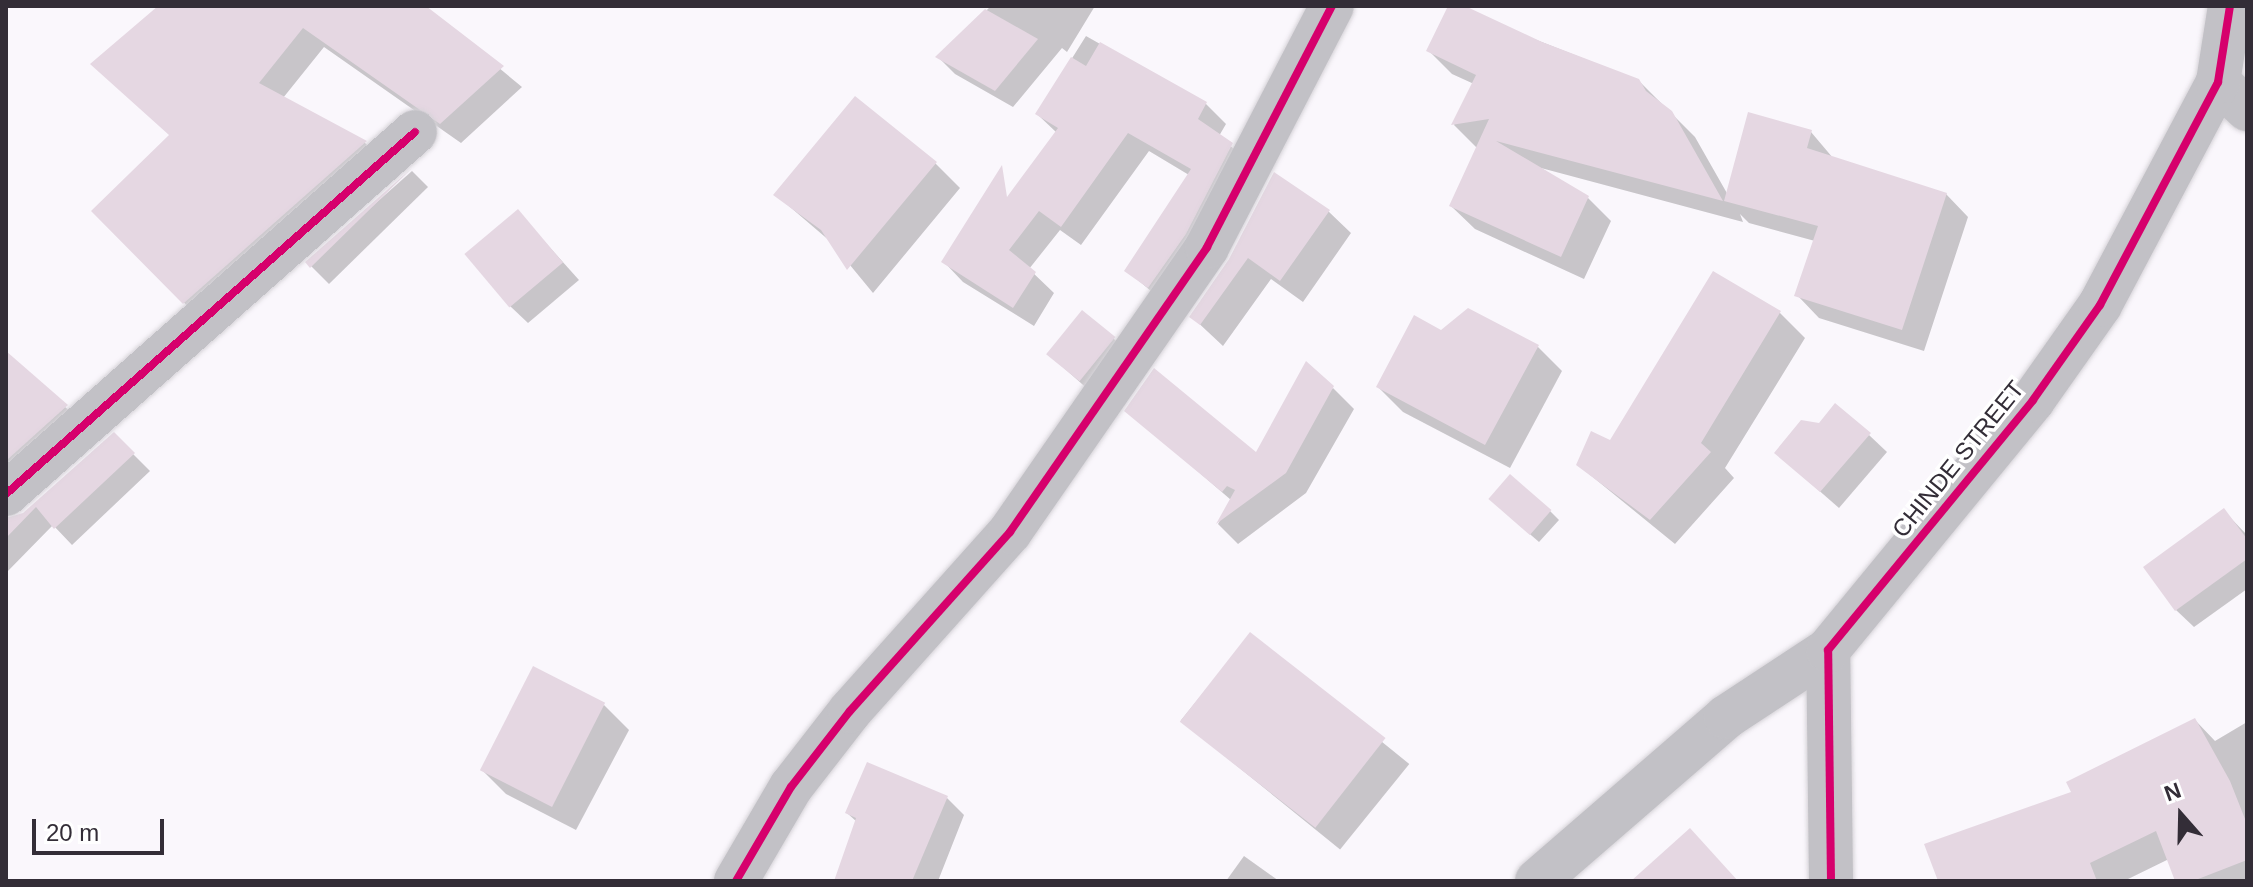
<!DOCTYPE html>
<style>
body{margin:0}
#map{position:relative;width:2253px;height:887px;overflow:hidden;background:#faf7fc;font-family:Helvetica,sans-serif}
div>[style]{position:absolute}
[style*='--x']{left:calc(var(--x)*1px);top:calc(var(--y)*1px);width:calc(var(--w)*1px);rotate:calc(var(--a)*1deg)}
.shadow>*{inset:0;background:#0003;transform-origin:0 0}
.building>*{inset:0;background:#e5d7e2;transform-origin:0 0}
.roads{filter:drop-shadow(0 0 2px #d6d3d8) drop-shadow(0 0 2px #d6d3d8)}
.minor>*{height:44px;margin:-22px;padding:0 22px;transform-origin:22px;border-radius:22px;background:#c2c1c6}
.tertiary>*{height:44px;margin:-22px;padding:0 22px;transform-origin:22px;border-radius:22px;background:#c2c1c6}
.cycleway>*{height:8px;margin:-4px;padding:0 4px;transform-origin:4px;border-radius:4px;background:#d6006c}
span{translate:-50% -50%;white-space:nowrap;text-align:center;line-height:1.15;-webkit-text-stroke:7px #fff;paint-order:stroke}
.street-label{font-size:24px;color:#332d37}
.frame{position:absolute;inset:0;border:8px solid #332d37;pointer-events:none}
.north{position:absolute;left:2141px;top:775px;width:80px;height:80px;-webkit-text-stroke:6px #fff;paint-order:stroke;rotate:340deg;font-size:22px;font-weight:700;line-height:32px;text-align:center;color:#332d37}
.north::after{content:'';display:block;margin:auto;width:28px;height:36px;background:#332d37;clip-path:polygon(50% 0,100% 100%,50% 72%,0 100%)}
.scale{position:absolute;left:32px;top:819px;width:132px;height:36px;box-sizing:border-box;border:4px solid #332d37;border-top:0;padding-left:10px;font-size:24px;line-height:28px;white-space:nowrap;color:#332d37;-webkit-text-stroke:6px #fff;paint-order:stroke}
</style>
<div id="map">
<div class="shadow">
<i style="clip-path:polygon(161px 6px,424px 6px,522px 87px,461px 143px,324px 47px,283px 98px,365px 143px,385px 162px,204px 323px,94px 211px,171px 136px)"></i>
<i style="clip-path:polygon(991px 6px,1095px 6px,1067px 52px,1062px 48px,1013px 107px,955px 74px,938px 57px)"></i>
<i style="clip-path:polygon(1451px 6px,1638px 80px,1695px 137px,1728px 195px,1811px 132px,1833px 158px,1946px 194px,1968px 217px,1924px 351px,1819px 318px,1797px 295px,1815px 241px,1749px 223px,1740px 214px,1743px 222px,1541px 168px,1588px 198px,1611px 221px,1584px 279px,1475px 229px,1451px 206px,1478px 149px,1454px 125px,1474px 84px,1452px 74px,1429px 51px)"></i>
<i style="clip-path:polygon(1086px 36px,1206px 104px,1226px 124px,1219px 136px,1251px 164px,1169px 306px,1127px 271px,1189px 175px,1149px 151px,1081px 245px,1060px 230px,1029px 269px,1054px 293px,1034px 326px,963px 282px,944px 262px,1007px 200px,1057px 133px,1037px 114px)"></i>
<i style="clip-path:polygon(935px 163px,960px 188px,873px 293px,831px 242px,776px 195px)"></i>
<i style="clip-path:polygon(412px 171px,428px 187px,329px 284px,308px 263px)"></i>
<i style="clip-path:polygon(1328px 211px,1351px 233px,1303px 302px,1271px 279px,1223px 346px,1192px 317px,1231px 260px)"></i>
<i style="clip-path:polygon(518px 212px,579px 280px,528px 323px,510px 306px)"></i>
<i style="clip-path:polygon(1714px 273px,1780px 313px,1805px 338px,1725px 468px,1734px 478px,1675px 544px,1578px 465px,1611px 443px)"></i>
<i style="clip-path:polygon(1441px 332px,1538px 347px,1562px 371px,1510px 468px,1403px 412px,1378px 387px)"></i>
<i style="clip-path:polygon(1113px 338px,1138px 363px,1108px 407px,1047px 353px)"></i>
<i style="clip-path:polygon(6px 354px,84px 424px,6px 497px)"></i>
<i style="clip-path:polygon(1333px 388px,1354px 409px,1306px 493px,1238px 544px,1218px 524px,1231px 500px,1127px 410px,1256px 455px)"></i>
<i style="clip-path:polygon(114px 435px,150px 471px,72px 545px,53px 525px,6px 573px,6px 518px,23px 515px)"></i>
<i style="clip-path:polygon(1869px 435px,1887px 452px,1839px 508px,1776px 453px)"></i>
<i style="clip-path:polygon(1500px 508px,1550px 511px,1559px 520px,1539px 542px)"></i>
<i style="clip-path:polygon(2224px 511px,2247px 535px,2247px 589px,2194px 627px,2176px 610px)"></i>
<i style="left:1250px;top:635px;width:205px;height:110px;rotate:39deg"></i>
<i style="clip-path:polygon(604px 705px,629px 730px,576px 830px,506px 794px,481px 769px)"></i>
<i style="clip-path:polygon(2195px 720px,2215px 741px,2247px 722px,2247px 881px,2178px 881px,2169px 859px,2124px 881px,1940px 881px)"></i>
<i style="clip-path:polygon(947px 798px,964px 815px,938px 881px,836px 881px,857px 822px,847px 813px)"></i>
<i style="clip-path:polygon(1244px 856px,1279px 881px,1226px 881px)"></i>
</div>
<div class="building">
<i style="clip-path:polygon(158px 6px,426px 6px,504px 66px,440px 124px,303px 28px,259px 83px,367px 141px,183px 304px,91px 211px,169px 135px,90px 64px)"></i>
<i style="clip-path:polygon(1448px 6px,1465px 6px,1542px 42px,1639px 79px,1646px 91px,1672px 111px,1723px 201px,1496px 141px,1589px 196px,1561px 257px,1449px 206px,1489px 119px,1451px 125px,1476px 75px,1426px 51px)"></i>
<i style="clip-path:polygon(985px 9px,1038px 39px,995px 91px,935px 57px)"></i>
<i style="clip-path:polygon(1100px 42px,1207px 102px,1198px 119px,1233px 143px,1186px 234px,1148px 288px,1124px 271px,1191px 169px,1128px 133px,1061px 227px,1039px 211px,1009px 250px,1036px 272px,1013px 308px,941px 262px,1002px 165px,1007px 197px,1058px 128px,1035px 114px,1071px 57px,1086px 66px)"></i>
<i style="clip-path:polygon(855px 96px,937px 162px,847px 270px,821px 230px,773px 195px)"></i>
<i style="clip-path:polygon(1748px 112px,1812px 130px,1807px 148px,1947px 193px,1902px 330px,1794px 296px,1818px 226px,1724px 201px)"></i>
<i style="clip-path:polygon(412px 168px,310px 268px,305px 262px)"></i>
<i style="clip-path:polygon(1274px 172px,1330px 210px,1280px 281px,1248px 258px,1200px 325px,1189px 317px,1229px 259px)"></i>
<i style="left:518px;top:209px;width:70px;height:70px;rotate:50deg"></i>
<i style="clip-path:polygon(1713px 271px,1781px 311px,1701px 443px,1711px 452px,1650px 520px,1576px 465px,1591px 431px,1610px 440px)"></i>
<i style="clip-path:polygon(1468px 308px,1539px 345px,1485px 445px,1376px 387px,1414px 315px,1441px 330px)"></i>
<i style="left:1082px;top:310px;width:43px;height:57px;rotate:39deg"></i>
<i style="clip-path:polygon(6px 351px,68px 405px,6px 461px)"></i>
<i style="clip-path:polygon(1306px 361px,1334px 386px,1286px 473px,1216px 524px,1235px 490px,1227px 486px,1222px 492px,1124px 411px,1154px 368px,1256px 452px)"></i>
<i style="clip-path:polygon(1835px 403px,1871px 433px,1820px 492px,1774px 453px,1801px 420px,1819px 423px)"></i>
<i style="clip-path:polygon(114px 432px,135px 453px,54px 529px,36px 507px,6px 538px,6px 518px,23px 513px)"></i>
<i style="left:1510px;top:474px;width:55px;height:33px;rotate:41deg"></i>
<i style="clip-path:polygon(2224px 508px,2247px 539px,2247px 559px,2175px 611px,2143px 567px)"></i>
<i style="left:1250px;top:632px;width:172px;height:114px;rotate:38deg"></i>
<i style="left:533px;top:666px;width:81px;height:117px;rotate:27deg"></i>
<i style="clip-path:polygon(2195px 718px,2230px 781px,2247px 824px,2247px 860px,2193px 881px,2175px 881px,2156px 831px,2090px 863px,2097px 881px,1938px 881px,1924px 844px,2071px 792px,2066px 782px)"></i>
<i style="clip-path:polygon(867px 762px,948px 796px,912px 881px,834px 881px,856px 818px,845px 813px)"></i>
<i style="clip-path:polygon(1690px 828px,1738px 881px,1631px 881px)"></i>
</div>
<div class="roads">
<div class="minor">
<i style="--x:2218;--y:82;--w:40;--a:43"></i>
<i style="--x:6;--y:494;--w:546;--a:-41.51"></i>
<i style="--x:736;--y:881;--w:109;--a:-59.7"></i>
<i style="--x:791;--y:787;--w:96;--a:-52.2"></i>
<i style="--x:850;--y:711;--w:240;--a:-48.2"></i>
<i style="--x:1010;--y:532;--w:346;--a:-55.3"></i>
<i style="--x:1207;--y:247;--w:271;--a:-62.6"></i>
<i style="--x:1537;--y:881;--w:250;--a:-40.9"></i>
<i style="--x:1726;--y:717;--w:122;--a:-33.3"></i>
</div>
<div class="tertiary">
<i style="--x:1831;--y:881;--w:231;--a:-90.7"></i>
<i style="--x:1828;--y:650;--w:323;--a:-50.6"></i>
<i style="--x:2033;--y:400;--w:116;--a:-54.8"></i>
<i style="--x:2100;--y:305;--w:252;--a:-62.1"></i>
<i style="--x:2218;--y:82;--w:77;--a:-81"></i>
</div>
</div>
<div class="cycleway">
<i style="--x:6;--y:494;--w:546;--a:-41.51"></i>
<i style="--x:736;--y:881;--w:109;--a:-59.7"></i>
<i style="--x:791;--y:787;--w:96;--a:-52.2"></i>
<i style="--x:850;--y:711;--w:240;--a:-48.2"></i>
<i style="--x:1010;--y:532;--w:346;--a:-55.3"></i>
<i style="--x:1207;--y:247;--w:271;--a:-62.6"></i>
<i style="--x:1831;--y:881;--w:231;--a:-90.7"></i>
<i style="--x:1828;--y:650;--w:323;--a:-50.6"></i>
<i style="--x:2033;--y:400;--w:116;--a:-54.8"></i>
<i style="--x:2100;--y:305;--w:252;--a:-62.1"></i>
<i style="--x:2218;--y:82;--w:77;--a:-81"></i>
</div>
<div class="street-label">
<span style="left:1958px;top:459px;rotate:-51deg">CHINDE STREET</span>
</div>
<div class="frame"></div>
<div class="north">N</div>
<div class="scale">20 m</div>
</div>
